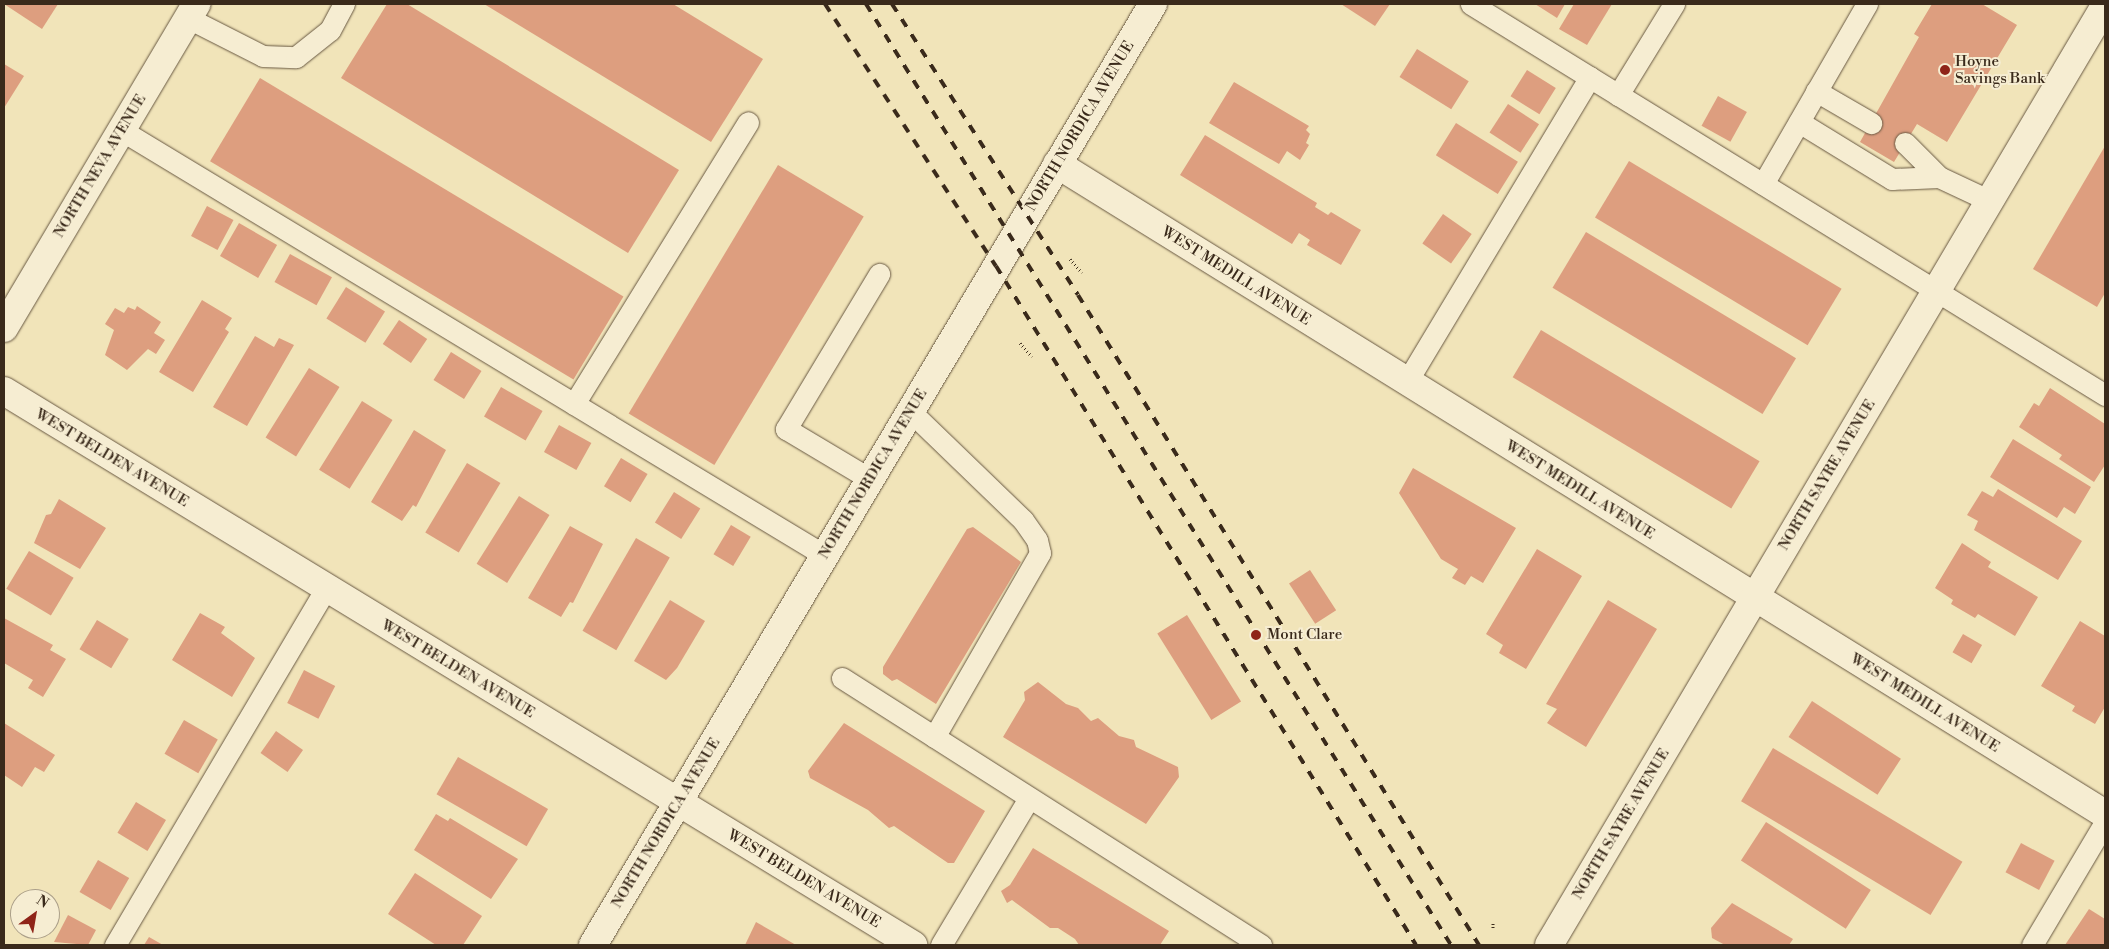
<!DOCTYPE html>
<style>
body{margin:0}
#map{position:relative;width:2109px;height:949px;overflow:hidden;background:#f1e4b9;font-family:"Libre Bodoni",serif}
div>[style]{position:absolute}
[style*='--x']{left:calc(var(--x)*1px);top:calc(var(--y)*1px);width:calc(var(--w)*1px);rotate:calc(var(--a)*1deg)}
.building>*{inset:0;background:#dd9e7f;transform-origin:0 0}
.path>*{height:3px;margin-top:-1.5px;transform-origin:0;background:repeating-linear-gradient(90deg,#3a2a1b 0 1px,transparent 0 3.5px)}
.roads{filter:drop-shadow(0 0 1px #685842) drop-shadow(0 0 1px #685842)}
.service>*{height:21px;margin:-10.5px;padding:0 10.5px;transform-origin:10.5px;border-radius:10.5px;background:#f6edd2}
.minor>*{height:28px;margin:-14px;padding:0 14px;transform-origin:14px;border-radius:14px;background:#f6edd2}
.rail>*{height:4px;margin-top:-2px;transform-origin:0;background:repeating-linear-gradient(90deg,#3a2a1b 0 9px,transparent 0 18px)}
.dots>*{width:14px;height:14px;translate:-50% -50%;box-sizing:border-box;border:2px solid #f6edd2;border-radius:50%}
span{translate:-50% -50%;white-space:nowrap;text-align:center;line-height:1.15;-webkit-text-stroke:4px #f6edd2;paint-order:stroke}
.poi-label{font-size:15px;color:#3a2a1b}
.left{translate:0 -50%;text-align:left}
.street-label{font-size:15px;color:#3a2a1b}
.frame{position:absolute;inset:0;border:5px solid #3a2a1b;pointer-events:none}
.north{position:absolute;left:10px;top:889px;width:50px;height:50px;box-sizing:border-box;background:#f6edd2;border:1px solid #ab9f89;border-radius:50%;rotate:32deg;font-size:14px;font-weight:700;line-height:20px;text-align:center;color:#3a2a1b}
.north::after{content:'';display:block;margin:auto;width:18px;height:22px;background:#8f2418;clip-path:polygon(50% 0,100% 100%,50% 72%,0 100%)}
</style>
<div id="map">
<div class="building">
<i style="clip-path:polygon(4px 4px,58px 4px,42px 29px)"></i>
<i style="clip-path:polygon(387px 4px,407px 4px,679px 170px,628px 253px,341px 78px)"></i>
<i style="clip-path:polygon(484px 4px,673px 4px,763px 59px,711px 142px)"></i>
<i style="clip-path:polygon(1341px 4px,1390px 4px,1375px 26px)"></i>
<i style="clip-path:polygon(1535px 4px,1565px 4px,1557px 18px)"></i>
<i style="clip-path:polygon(1574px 4px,1612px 4px,1587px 45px,1559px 29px)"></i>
<i style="clip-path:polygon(1932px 4px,1982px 4px,2017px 25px,1947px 142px,1917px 124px,1894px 162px,1860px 142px,1919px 37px,1914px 34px)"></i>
<i style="left:1417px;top:49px;width:61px;height:33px;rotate:32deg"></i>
<i style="clip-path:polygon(4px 64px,24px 76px,4px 108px)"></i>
<i style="left:1527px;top:70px;width:34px;height:31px;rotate:32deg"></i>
<i style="left:260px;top:78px;width:424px;height:97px;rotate:31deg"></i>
<i style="clip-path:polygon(1234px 82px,1309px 126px,1306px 130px,1310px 134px,1306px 143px,1309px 145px,1300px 160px,1287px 151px,1279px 164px,1209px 123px)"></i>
<i style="left:1718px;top:96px;width:33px;height:34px;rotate:29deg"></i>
<i style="left:1508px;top:104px;width:37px;height:34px;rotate:33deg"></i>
<i style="left:1456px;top:123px;width:73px;height:38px;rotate:32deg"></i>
<i style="clip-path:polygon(1205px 135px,1317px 203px,1315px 207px,1328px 215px,1331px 212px,1361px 230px,1341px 265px,1307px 245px,1310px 240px,1299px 233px,1292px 244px,1180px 175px)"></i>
<i style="clip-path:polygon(2105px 146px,2105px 293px,2097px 307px,2033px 269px)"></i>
<i style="left:1629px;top:161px;width:248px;height:66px;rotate:31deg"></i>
<i style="left:778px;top:165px;width:100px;height:290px;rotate:31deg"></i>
<i style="left:207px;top:206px;width:30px;height:34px;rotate:28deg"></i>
<i style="left:1443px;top:214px;width:35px;height:36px;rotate:35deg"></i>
<i style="left:239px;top:223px;width:44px;height:38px;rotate:30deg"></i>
<i style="left:1586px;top:232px;width:245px;height:65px;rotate:31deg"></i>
<i style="left:290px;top:254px;width:48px;height:32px;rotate:29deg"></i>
<i style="left:346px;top:287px;width:46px;height:37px;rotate:32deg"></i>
<i style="clip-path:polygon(202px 300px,232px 318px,225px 329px,229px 332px,193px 392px,159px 372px)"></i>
<i style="clip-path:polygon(137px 306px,161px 322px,154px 333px,165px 340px,156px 354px,148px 349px,127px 370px,105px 355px,114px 330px,105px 324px,115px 308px,124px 313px,128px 307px,135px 310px)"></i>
<i style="left:399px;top:320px;width:34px;height:29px;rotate:34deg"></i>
<i style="left:1541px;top:330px;width:255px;height:55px;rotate:31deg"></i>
<i style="clip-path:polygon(255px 336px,274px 347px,279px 338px,294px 345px,247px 426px,213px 407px)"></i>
<i style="left:451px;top:352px;width:36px;height:33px;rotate:32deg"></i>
<i style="left:309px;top:368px;width:36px;height:82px;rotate:32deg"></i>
<i style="left:501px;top:387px;width:48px;height:34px;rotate:30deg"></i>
<i style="clip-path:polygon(2050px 388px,2105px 424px,2105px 465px,2094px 482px,2059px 459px,2062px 455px,2019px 427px,2034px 403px,2039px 406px)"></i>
<i style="left:362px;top:401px;width:36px;height:81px;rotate:32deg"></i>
<i style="left:559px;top:425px;width:37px;height:31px;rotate:29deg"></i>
<i style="clip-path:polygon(414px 430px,446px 450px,416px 507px,413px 505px,402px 521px,371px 502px)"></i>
<i style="clip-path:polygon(2013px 439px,2091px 487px,2075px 514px,2064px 507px,2057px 518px,1990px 477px)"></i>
<i style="left:621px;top:458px;width:31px;height:33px;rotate:31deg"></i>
<i style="left:467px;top:463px;width:39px;height:81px;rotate:31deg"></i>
<i style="clip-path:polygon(1413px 468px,1516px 528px,1483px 583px,1471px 576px,1465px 585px,1452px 578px,1458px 569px,1441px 559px,1399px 493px)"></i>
<i style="clip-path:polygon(1998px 489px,2082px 541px,2058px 580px,1974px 530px,1978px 521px,1967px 515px,1982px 491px,1993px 497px)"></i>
<i style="left:674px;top:492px;width:31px;height:36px;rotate:32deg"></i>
<i style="left:519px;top:496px;width:36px;height:80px;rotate:32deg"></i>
<i style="clip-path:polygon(59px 499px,106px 528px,80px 569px,34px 543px,46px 515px,51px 514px)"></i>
<i style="left:731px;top:525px;width:23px;height:34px;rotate:31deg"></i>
<i style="clip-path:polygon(570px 526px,603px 544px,573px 603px,570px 602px,561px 617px,528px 598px)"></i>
<i style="clip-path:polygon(973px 527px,1021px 562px,936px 704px,897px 679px,892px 681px,883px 674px,883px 667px,967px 529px)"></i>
<i style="left:636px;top:538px;width:39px;height:107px;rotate:30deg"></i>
<i style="clip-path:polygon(1962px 543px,1991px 562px,1988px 567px,2038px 597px,2015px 636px,1978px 614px,1975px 618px,1951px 604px,1953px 600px,1935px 588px)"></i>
<i style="clip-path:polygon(1537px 549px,1582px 576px,1526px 669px,1499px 653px,1503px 645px,1486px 634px)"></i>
<i style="left:29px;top:551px;width:52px;height:44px;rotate:31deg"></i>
<i style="left:1310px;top:570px;width:48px;height:25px;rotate:57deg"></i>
<i style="clip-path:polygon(670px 600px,705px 621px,677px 668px,666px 680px,634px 661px)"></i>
<i style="clip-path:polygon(1608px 600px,1657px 629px,1586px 747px,1547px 723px,1557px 709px,1546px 704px)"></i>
<i style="clip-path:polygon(200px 613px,225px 627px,221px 633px,255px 658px,232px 697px,172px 660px)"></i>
<i style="left:1187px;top:615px;width:102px;height:35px;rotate:58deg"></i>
<i style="clip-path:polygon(4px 618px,53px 645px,50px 650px,66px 659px,43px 697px,28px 688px,33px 680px,4px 663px)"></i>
<i style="left:97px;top:620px;width:37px;height:34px;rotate:31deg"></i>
<i style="clip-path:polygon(2080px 621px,2105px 636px,2105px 707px,2095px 724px,2072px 711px,2075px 706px,2041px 686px)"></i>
<i style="left:1963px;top:634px;width:22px;height:21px;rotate:30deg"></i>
<i style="left:304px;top:670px;width:35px;height:37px;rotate:27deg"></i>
<i style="clip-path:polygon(1038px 682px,1066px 704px,1078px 708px,1091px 721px,1098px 718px,1119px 736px,1134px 740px,1136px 747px,1178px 767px,1179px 777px,1146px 824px,1003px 737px,1025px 700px,1024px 692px)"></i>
<i style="left:1812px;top:701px;width:106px;height:43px;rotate:33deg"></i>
<i style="left:184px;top:720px;width:39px;height:39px;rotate:30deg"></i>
<i style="clip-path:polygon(4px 723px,55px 755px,44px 772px,35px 767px,22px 787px,4px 775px)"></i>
<i style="clip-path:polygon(844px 723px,985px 811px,954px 863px,948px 863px,894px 826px,889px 828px,868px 810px,810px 778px,808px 771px)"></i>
<i style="left:276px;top:731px;width:33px;height:27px;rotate:35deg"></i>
<i style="left:1773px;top:748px;width:221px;height:62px;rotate:31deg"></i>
<i style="left:458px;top:757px;width:104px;height:43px;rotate:30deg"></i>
<i style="left:136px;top:802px;width:35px;height:36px;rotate:31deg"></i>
<i style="clip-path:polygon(436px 814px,448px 821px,450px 818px,518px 859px,491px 899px,414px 850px)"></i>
<i style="left:1766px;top:822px;width:125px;height:46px;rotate:33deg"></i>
<i style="left:2021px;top:843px;width:38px;height:33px;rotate:28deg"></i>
<i style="clip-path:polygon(1033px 848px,1169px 931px,1160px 945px,1079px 945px,1075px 939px,1058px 928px,1050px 928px,1012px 900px,1007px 903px,1001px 891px,1010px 885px)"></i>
<i style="left:98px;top:860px;width:36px;height:37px;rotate:30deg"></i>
<i style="clip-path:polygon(415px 873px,482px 916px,463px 945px,436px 945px,388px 914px)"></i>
<i style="clip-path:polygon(1732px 903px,1793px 939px,1789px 945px,1725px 945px,1712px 938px,1711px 928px)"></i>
<i style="clip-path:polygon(2089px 909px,2105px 919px,2105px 945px,2065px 945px)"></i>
<i style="clip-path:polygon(68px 915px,96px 930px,88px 945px,54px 942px)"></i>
<i style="clip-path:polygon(756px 922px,796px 945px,745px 945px)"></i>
<i style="clip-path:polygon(149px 937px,163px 945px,144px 945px)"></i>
</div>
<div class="path">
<i style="--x:1070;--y:259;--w:18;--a:49"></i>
<i style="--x:1020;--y:343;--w:18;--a:49"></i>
<i style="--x:1493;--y:923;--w:7;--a:90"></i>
</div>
<div class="roads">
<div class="service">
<i style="--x:1471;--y:4;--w:745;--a:31.66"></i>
<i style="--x:188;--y:18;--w:84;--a:26.9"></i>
<i style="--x:263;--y:56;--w:33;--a:2"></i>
<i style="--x:296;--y:57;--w:43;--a:-38.5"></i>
<i style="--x:330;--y:30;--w:30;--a:-62"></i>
<i style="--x:1816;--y:91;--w:64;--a:30.2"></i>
<i style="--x:1618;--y:95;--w:107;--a:-58.4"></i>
<i style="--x:1799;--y:122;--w:109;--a:31.5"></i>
<i style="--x:1892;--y:179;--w:47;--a:-2.4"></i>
<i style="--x:1939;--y:177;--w:56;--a:25.2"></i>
<i style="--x:121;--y:130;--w:821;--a:31.16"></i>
<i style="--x:1905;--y:143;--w:48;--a:45"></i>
<i style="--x:1763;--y:184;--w:208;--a:-60"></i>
<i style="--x:1406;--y:383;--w:357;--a:-59"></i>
<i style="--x:574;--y:404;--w:331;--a:-58.3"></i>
<i style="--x:910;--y:411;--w:157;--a:44"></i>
<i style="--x:1023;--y:520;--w:24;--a:55"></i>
<i style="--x:1037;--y:540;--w:13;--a:77"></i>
<i style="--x:1040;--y:553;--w:212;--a:119.9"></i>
<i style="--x:870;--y:479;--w:98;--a:-149.2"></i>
<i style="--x:786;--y:429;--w:181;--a:-59"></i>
<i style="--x:842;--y:678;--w:497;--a:32.5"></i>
<i style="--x:115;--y:945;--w:415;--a:-59.4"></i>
<i style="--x:941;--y:945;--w:171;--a:-59.1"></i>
<i style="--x:2032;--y:945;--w:143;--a:-59.3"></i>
</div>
<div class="minor">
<i style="--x:1057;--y:164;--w:1233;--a:31.81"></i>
<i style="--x:4;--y:328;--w:377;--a:-59.3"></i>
<i style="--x:4;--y:391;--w:1065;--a:31.36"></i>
<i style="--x:593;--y:945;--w:1095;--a:-59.24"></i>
<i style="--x:1549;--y:945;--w:1091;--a:-59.37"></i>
</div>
</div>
<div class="rail">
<i style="--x:825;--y:4;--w:313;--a:56.9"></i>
<i style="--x:996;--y:266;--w:798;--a:58.26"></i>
<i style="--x:866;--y:4;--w:1108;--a:58.13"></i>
<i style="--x:892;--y:4;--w:345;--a:57.4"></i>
<i style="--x:1078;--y:295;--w:764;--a:58.33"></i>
</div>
<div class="dots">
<i style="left:1945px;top:70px;background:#8f2418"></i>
<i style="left:1256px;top:635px;background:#8f2418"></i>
</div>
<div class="poi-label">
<span class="left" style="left:1955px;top:70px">Hoyne<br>Savings Bank</span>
<span class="left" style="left:1267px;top:635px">Mont Clare</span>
</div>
<div class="street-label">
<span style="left:1080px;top:126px;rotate:-59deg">NORTH NORDICA AVENUE</span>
<span style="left:100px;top:166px;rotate:-59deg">NORTH NEVA AVENUE</span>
<span style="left:1236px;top:276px;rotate:32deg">WEST MEDILL AVENUE</span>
<span style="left:112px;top:458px;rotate:31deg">WEST BELDEN AVENUE</span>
<span style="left:873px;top:474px;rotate:-59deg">NORTH NORDICA AVENUE</span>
<span style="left:1827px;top:475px;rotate:-59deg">NORTH SAYRE AVENUE</span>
<span style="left:1580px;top:490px;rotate:32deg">WEST MEDILL AVENUE</span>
<span style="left:458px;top:669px;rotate:31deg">WEST BELDEN AVENUE</span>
<span style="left:1925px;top:703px;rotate:32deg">WEST MEDILL AVENUE</span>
<span style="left:666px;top:823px;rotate:-59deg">NORTH NORDICA AVENUE</span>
<span style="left:1621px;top:824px;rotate:-59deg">NORTH SAYRE AVENUE</span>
<span style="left:804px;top:879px;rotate:31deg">WEST BELDEN AVENUE</span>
</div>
<div class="frame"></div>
<div class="north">N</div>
</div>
